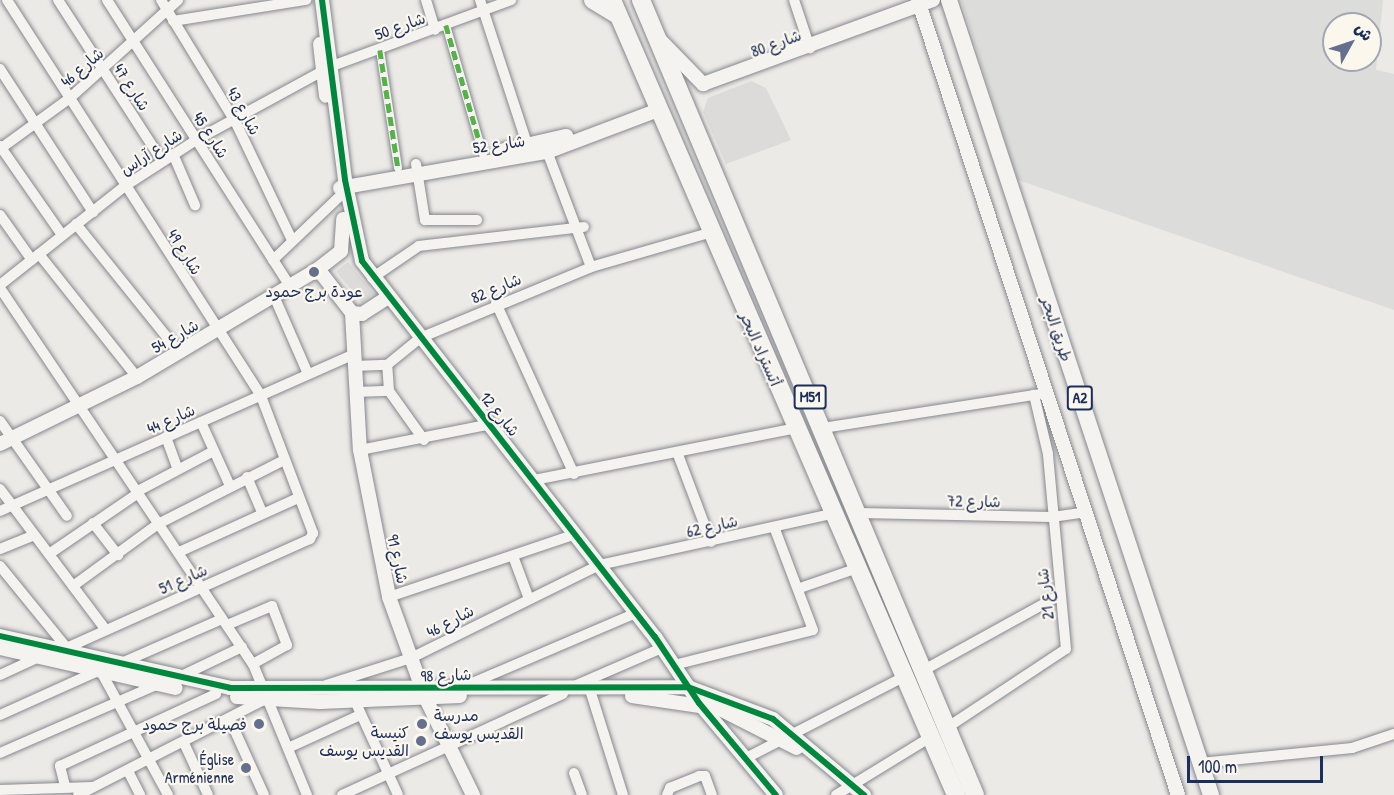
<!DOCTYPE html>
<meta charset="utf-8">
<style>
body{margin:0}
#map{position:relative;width:1394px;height:795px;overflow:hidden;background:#eceae6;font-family:"Patrick Hand","Playpen Sans Arabic",sans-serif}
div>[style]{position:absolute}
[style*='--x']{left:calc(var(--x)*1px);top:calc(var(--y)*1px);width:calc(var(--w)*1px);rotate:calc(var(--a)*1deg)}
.built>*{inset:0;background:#dcdcda}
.green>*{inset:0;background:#dcdbd9;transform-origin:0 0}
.roads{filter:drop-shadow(0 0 2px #85888f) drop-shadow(0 0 2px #85888f)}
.pedestrian>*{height:8px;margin:-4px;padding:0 4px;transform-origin:4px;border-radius:4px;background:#f4f3ef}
.minor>*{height:10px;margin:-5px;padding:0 5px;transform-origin:5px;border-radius:5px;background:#f4f3ef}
.tertiary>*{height:14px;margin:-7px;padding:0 7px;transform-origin:7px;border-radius:7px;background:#f4f3ef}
.trunk>*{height:16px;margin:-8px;padding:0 8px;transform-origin:8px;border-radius:8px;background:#f4f3ef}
.motorway>*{height:18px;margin:-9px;padding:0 9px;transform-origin:9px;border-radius:9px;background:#f4f3ef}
.quiet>*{height:4.5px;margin-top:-2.25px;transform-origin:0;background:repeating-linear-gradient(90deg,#55b248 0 9px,transparent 0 13.5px)}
.cycleway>*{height:6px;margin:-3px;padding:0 3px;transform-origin:3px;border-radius:3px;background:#00873e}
.dots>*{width:16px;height:16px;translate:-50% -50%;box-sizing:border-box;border:3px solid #fbf7ec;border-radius:50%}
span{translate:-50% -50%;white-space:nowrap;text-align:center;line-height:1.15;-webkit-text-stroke:4.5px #fbf7ec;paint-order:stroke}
.shield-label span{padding:2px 4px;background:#fbf7ec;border:2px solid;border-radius:4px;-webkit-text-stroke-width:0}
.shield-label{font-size:15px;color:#1b2f5e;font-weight:700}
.street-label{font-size:16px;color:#1b2f5e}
.poi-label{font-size:16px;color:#1b2f5e}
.left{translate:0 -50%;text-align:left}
.right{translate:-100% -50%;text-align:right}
.north{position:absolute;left:1322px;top:12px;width:60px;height:60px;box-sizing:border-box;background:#fbf7ec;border:2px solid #a1a7b3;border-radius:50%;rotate:50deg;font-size:16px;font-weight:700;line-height:24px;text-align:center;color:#1b2f5e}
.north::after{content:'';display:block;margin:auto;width:21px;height:27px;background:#64708e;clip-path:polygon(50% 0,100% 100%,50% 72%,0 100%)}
.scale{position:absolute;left:1187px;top:756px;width:136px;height:27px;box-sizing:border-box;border:3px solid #1b2f5e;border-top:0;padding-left:8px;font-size:18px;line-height:21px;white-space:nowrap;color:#1b2f5e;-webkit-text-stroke:4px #fbf7ec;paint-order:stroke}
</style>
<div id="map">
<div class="built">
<i style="clip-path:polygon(evenodd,961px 0,1383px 0,1376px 70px,1394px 74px,1394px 310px,1018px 180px,961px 0,1334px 24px,1370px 24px,1370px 60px,1334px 60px,1334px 24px)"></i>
</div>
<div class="green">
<i style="clip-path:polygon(751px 81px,766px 88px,791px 140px,726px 164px,703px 112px,708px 98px)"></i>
<i style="left:348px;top:262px;width:41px;height:15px;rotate:51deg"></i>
</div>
<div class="roads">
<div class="pedestrian">
<i style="--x:446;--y:25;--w:134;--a:74"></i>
<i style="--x:380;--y:50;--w:119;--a:81.3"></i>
</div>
<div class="minor">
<i style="--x:7;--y:0;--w:470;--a:57.3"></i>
<i style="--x:261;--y:396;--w:147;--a:69.2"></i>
<i style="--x:313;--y:533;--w:7;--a:117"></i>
<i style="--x:310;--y:539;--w:272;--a:155.9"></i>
<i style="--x:58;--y:0;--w:192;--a:57.1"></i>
<i style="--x:107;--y:0;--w:340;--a:57.4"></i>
<i style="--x:161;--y:0;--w:142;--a:58.6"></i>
<i style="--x:235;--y:121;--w:132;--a:64.4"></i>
<i style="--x:426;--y:0;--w:31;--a:73"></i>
<i style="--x:480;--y:0;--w:155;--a:71.9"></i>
<i style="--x:794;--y:0;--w:51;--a:71.6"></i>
<i style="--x:173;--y:21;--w:135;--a:-9"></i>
<i style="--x:0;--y:69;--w:171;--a:57"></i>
<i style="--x:0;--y:146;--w:108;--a:55.1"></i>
<i style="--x:545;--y:146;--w:129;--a:69.2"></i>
<i style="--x:0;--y:149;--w:87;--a:-36.1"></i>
<i style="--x:70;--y:98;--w:146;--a:-42.2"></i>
<i style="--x:173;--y:154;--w:56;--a:66.7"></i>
<i style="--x:416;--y:164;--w:57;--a:80.9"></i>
<i style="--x:425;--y:220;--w:52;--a:0"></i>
<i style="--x:0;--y:215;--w:55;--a:54.6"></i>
<i style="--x:76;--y:224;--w:164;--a:51.2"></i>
<i style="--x:39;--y:254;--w:157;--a:51.5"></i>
<i style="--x:273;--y:260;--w:91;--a:-43.7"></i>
<i style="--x:372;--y:278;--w:57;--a:-34.2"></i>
<i style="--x:419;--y:246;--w:166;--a:-6.6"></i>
<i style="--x:0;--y:285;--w:159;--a:-38.4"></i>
<i style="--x:125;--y:186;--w:85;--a:-32.9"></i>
<i style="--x:196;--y:140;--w:155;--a:-28.6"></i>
<i style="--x:332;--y:66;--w:191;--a:-20.2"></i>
<i style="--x:0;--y:288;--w:453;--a:56.1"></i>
<i style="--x:253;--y:664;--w:142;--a:67.6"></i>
<i style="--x:274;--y:296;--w:85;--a:66.4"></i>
<i style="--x:496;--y:303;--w:188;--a:65.5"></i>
<i style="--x:354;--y:366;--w:33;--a:-2"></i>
<i style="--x:356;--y:392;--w:33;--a:-2"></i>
<i style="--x:0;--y:421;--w:116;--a:54.8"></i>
<i style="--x:201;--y:422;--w:70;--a:65.6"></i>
<i style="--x:823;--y:428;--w:219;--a:-8.9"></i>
<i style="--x:166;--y:437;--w:33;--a:70"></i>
<i style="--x:424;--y:440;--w:60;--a:-125.5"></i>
<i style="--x:389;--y:391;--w:26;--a:-94"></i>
<i style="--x:387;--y:365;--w:43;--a:-39.3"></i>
<i style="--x:420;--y:338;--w:185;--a:-22.5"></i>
<i style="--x:591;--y:267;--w:123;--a:-16.1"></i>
<i style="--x:360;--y:450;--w:134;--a:-11.2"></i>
<i style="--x:677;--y:452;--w:96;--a:69.3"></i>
<i style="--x:247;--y:477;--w:39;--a:67"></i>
<i style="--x:534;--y:480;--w:268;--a:-11.2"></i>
<i style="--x:0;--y:489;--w:176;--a:53.1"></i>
<i style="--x:136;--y:492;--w:86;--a:-27.8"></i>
<i style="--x:0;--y:511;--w:388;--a:-23.9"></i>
<i style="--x:860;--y:513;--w:192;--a:1.2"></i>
<i style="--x:1052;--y:517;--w:35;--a:-8"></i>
<i style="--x:93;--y:523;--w:41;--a:52"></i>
<i style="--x:0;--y:549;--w:37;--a:-22"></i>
<i style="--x:179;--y:552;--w:131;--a:-24.4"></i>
<i style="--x:49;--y:554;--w:107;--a:-34.3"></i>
<i style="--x:513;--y:556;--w:46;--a:69.6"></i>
<i style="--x:0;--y:566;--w:104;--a:50.8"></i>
<i style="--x:73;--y:586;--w:105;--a:-36.1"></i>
<i style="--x:158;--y:524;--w:141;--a:-26.9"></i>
<i style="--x:800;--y:588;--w:58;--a:-19.1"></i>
<i style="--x:389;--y:597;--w:197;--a:-18.6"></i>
<i style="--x:227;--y:625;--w:49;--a:-22.9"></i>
<i style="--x:272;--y:606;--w:42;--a:69"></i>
<i style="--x:287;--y:645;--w:39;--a:151"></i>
<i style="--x:119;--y:664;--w:112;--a:-23.6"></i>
<i style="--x:674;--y:665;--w:143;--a:-14.1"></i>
<i style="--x:813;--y:630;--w:110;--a:-110.7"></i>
<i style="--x:98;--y:666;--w:147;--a:61.5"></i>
<i style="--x:924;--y:670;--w:155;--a:-28.9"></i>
<i style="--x:0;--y:675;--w:43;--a:-24.8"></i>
<i style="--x:177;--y:678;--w:72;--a:-25.5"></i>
<i style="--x:326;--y:685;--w:89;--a:-17.6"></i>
<i style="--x:411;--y:658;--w:210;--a:-26.3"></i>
<i style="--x:599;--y:565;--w:238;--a:-12.4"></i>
<i style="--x:465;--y:686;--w:186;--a:-23.1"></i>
<i style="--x:574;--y:686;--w:96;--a:-23.4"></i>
<i style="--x:591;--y:693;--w:107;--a:72.6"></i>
<i style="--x:355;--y:701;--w:103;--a:65.4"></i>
<i style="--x:0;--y:715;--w:107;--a:-24.2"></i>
<i style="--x:230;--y:720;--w:82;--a:65.6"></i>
<i style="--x:948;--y:727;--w:141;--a:-33.5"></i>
<i style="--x:1066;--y:649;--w:196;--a:-95.3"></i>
<i style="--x:1048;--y:454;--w:61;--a:-103.3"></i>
<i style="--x:184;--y:743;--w:57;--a:65.2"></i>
<i style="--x:288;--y:748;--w:79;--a:-24.6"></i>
<i style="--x:0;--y:753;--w:173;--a:-23.5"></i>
<i style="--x:748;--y:757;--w:173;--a:-27.2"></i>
<i style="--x:1200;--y:763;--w:153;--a:-5.6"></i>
<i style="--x:1352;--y:748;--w:44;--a:-18.4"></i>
<i style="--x:128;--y:771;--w:27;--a:63"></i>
<i style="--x:574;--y:773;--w:23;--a:70"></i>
<i style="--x:65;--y:786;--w:21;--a:-104"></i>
<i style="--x:60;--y:766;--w:172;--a:-24.8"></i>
<i style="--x:0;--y:790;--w:93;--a:-1.8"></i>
<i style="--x:78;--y:795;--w:209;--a:-27.1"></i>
<i style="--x:342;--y:795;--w:243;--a:-24.6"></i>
<i style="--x:667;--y:795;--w:8;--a:-67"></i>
<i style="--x:670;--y:788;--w:31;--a:-22"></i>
<i style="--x:699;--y:776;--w:6;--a:0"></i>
<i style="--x:705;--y:776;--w:20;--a:70"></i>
<i style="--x:836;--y:795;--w:109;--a:-31.5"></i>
</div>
<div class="tertiary">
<i style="--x:322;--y:0;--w:181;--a:82.7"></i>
<i style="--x:345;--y:180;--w:83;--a:78.1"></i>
<i style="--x:362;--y:261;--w:477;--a:52.1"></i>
<i style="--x:655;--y:637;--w:79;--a:56.3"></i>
<i style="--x:699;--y:703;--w:120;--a:50.1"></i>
<i style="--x:918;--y:0;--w:836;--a:71.89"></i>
<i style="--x:660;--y:40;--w:62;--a:45.7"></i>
<i style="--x:703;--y:84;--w:245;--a:-20.1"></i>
<i style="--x:320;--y:44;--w:52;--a:83.4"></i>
<i style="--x:500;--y:151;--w:68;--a:-12.8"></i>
<i style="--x:340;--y:188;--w:210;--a:-9.9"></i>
<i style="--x:547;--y:152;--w:119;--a:-20.7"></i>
<i style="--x:318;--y:269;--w:56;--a:52.3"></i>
<i style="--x:352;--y:313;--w:10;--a:6"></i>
<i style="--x:362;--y:314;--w:31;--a:-33"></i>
<i style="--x:352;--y:313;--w:137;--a:86.7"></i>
<i style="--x:360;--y:450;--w:150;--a:78.8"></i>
<i style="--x:389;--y:597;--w:109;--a:70.1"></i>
<i style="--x:426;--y:699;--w:107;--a:63.9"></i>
<i style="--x:0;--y:444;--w:153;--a:-26.1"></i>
<i style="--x:137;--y:377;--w:211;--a:-30.8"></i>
<i style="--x:318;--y:269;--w:29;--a:-38"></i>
<i style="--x:341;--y:251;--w:32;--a:-86"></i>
<i style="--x:0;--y:636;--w:236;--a:12.7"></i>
<i style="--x:230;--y:688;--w:458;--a:-0.1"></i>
<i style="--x:688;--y:687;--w:91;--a:20.6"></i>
<i style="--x:773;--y:719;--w:119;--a:39.9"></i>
<i style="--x:0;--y:648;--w:180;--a:12.8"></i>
<i style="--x:632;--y:696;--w:89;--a:8.4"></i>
<i style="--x:720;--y:709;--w:86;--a:26.9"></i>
<i style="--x:237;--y:697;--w:83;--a:3.4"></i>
<i style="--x:320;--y:702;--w:140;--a:-2.5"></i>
</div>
<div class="trunk">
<i style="--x:949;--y:0;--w:837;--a:71.76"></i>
</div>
<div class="motorway">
<i style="--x:593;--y:0;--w:29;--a:31"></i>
<i style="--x:612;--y:0;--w:866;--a:66.6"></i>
<i style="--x:641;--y:0;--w:862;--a:67.21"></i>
</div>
</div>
<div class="quiet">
<i style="--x:446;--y:25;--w:134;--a:74"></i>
<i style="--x:380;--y:50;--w:119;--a:81.3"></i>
</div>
<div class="cycleway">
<i style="--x:322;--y:0;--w:181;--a:82.7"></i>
<i style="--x:345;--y:180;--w:83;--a:78.1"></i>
<i style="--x:362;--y:261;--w:477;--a:52.1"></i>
<i style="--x:655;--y:637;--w:79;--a:56.3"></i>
<i style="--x:699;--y:703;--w:120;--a:50.1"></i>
<i style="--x:0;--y:636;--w:236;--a:12.7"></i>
<i style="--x:230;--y:688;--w:458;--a:-0.1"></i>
<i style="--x:688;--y:687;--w:91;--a:20.6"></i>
<i style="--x:773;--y:719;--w:119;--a:39.9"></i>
</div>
<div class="dots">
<i style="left:314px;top:272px;background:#64708e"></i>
<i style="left:259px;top:724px;background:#64708e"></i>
<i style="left:422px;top:724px;background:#64708e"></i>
<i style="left:421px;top:741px;background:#64708e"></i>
<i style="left:246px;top:768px;background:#64708e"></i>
</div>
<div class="shield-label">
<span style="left:810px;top:397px">M51</span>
<span style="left:1080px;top:398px">A2</span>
</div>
<div class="street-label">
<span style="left:400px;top:26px;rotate:-20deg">شارع 50</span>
<span style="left:776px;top:43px;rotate:-20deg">شارع 80</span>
<span style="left:82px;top:67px;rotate:-41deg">شارع 46</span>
<span style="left:132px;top:87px;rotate:57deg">شارع 47</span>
<span style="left:244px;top:111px;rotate:61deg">شارع 43</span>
<span style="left:211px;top:135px;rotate:57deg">شارع 45</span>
<span style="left:499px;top:144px;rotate:-8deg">شارع 52</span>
<span style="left:151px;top:152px;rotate:-33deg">شارع آراس</span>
<span style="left:185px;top:252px;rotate:58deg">شارع 49</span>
<span style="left:496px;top:288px;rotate:-23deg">شارع 82</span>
<span style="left:1057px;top:329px;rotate:72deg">طريق البحر</span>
<span style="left:175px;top:336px;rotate:-30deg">شارع 54</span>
<span style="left:761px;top:349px;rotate:66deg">أتستراد البحر</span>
<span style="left:500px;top:414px;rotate:51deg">شارع 12</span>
<span style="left:171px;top:419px;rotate:-24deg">شارع 44</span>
<span style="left:974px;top:501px;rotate:1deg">شارع 72</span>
<span style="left:712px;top:526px;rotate:-13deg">شارع 62</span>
<span style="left:398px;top:559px;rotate:78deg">شارع 91</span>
<span style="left:183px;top:579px;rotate:-24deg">شارع 51</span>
<span style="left:1045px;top:594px;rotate:-97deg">شارع 21</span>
<span style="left:450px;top:621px;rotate:-28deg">شارع 46</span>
<span style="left:446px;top:675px;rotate:-2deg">شارع 98</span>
</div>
<div class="poi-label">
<span style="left:314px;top:291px">عودة برج حمود</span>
<span class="left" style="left:434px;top:724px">مدرسة<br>القديس يوسف</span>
<span class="right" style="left:247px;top:724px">فصيلة برج حمود</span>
<span class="right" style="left:409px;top:741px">كنيسة<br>القديس يوسف</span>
<span class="right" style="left:234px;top:768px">Église<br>Arménienne</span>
</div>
<div class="north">ش</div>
<div class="scale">100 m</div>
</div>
